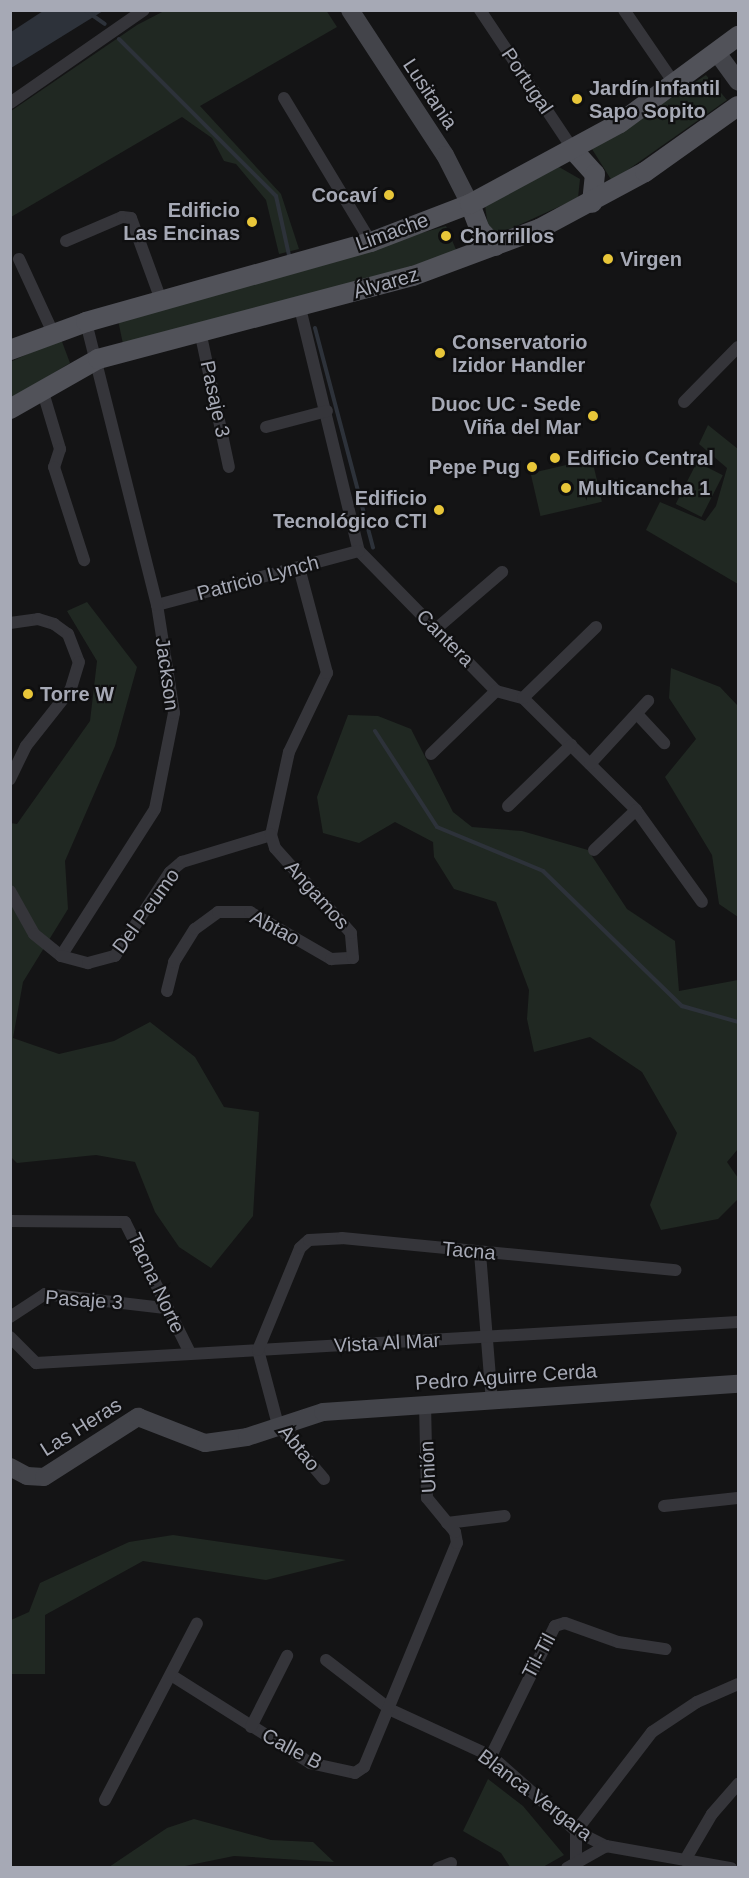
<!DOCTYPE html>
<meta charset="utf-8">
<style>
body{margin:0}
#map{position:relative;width:749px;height:1878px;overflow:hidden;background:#141415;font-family:Arial,sans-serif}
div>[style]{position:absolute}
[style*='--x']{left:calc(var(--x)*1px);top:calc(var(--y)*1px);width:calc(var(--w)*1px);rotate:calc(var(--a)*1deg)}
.green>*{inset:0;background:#202822;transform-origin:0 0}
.water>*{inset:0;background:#2d323a}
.stream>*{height:4px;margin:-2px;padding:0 2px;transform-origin:2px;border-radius:2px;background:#2d323a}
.street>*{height:12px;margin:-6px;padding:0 6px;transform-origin:6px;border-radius:6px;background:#35353a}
.secondary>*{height:18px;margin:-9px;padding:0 9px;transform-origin:9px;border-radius:9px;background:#43444a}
.primary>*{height:20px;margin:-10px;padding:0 10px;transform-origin:10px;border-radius:10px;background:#515259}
.dots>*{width:16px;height:16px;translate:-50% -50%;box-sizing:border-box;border:3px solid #0f0f10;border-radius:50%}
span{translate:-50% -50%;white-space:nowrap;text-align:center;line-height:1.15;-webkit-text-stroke:4.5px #0f0f10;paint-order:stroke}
.street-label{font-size:20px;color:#a6a9b5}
.poi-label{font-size:20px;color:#a6a9b5;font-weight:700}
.left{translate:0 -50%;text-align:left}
.right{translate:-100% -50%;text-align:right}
.frame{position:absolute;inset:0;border:12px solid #a6a9b5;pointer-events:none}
</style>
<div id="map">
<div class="green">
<i style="clip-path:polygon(326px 10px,337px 27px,200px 106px,281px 194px,299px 249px,279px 254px,266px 200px,236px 164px,224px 161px,212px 138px,182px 117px,11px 217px,11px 111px,137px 25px,164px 11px)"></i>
<i style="clip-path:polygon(706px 75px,727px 100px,612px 181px,592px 149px)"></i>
<i style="clip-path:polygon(559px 167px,580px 179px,578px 198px,499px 234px,488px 227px,485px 205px)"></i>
<i style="clip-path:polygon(446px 226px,457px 252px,302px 300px,123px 344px,118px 320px)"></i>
<i style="clip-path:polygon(61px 339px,70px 363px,11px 399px,10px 362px)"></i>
<i style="clip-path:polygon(708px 425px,738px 449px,738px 584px,646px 530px,660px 502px,705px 521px,716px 506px,727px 468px,699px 444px)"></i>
<i style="left:592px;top:459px;width:44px;height:63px;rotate:77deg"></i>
<i style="left:697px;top:462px;width:29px;height:47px;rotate:27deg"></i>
<i style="clip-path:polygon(87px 602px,137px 667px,115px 746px,65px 861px,68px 909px,23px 982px,13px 1038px,59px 1054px,114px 1041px,150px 1022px,195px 1057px,224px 1107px,259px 1112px,253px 1216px,211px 1268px,179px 1247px,155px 1212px,135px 1162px,96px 1155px,17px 1163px,11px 1157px,10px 823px,17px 824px,90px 721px,97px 661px,67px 611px)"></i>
<i style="clip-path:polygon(671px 668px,720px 687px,738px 706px,738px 917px,719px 904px,712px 855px,665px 777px,696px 739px,669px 698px)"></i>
<i style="clip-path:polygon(348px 715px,378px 716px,411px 729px,453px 812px,472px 827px,522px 831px,588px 850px,627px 909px,675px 941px,679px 991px,738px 980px,738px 1149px,727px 1162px,738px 1178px,738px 1199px,718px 1219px,661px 1230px,650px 1205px,677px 1133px,642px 1072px,590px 1037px,534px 1052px,527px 1019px,529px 990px,496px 902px,454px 889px,434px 857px,433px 842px,395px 822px,359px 843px,323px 833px,317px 797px)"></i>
<i style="clip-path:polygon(173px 1535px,346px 1560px,266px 1580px,143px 1561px,45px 1615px,45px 1674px,11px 1674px,11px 1620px,29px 1612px,40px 1583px,129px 1542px)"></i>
<i style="clip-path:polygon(488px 1779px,523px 1806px,564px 1855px,543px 1867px,510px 1867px,501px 1853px,463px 1831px)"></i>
<i style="clip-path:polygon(194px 1819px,271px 1840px,313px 1842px,334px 1862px,234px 1856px,180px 1867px,109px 1867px,167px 1828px)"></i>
</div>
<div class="water">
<i style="clip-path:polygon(43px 11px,103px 11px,11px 68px,11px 32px)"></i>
</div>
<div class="stream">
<i style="--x:85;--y:10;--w:24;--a:35"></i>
<i style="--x:119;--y:39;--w:222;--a:45"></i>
<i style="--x:276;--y:196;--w:60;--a:77.6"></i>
<i style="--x:315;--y:328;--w:227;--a:75.2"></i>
<i style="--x:375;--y:731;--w:114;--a:57.1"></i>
<i style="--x:437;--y:827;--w:115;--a:22.5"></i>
<i style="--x:543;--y:871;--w:194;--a:44.2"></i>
<i style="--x:682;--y:1006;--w:58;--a:15.9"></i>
</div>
<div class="street">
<i style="--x:480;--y:10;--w:169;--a:56.3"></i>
<i style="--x:624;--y:10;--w:92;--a:55.6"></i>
<i style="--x:284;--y:98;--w:168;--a:58.9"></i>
<i style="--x:10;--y:103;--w:163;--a:-34.8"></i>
<i style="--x:66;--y:241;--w:61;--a:-23.2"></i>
<i style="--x:122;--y:217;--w:9;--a:6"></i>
<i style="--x:131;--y:218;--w:87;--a:69.9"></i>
<i style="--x:19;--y:259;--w:81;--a:65.3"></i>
<i style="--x:300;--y:308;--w:250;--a:76.4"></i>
<i style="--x:359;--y:551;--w:196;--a:45.6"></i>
<i style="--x:496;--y:691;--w:28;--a:15"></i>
<i style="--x:523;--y:698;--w:159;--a:44.7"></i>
<i style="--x:636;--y:810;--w:113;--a:54.3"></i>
<i style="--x:200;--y:331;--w:139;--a:78"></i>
<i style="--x:42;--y:389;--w:63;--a:73.3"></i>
<i style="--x:60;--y:449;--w:19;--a:108"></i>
<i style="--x:54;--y:467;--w:98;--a:72.1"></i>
<i style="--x:684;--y:402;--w:77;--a:-45.5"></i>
<i style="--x:266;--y:427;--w:63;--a:-14.7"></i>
<i style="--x:157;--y:605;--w:209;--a:-15"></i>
<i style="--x:10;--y:623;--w:28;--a:-8"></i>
<i style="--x:38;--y:619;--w:17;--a:17"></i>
<i style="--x:54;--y:624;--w:17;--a:36"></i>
<i style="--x:68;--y:634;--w:30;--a:69"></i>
<i style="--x:79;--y:662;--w:28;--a:107"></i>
<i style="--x:71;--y:689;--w:73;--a:128.3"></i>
<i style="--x:26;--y:746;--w:37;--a:116"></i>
<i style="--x:437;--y:628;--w:86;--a:-40.7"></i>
<i style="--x:523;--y:698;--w:102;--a:-44.2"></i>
<i style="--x:637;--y:714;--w:40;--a:47"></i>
<i style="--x:431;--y:754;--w:91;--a:-44.1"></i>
<i style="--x:590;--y:764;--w:86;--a:-47.4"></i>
<i style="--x:508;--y:806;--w:88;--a:-44.1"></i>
<i style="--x:594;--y:850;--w:58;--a:-43.6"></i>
<i style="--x:10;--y:891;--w:49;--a:60.8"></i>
<i style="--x:34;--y:934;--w:35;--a:39"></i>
<i style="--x:61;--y:956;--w:174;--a:-57.4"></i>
<i style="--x:155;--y:809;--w:98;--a:-78.8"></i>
<i style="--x:174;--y:713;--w:109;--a:-98.9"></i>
<i style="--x:157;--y:605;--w:292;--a:-104.1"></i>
<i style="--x:61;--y:956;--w:28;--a:15"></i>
<i style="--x:88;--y:963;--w:28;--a:-15"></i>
<i style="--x:115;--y:956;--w:100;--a:-56.8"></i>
<i style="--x:170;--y:872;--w:16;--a:-40"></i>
<i style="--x:182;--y:862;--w:93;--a:-16.9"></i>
<i style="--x:271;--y:835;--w:85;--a:-77.8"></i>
<i style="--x:289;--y:752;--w:88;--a:-64.3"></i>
<i style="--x:327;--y:673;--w:109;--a:-104.9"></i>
<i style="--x:167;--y:991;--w:30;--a:-76"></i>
<i style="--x:174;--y:962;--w:39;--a:-58"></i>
<i style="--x:195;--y:929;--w:29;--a:-36"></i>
<i style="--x:218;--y:912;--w:32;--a:0"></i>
<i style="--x:250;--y:912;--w:94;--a:30.1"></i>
<i style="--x:331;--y:959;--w:22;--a:-3"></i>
<i style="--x:353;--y:958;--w:25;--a:-95"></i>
<i style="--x:351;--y:933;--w:114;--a:-131.8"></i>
<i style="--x:275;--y:848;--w:14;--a:-107"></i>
<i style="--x:10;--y:1221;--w:115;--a:0.5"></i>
<i style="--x:125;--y:1222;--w:144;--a:63.6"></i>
<i style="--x:480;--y:1253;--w:148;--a:85.4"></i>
<i style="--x:10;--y:1317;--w:42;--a:-33.3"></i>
<i style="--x:45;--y:1294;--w:121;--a:6.7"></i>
<i style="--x:10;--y:1337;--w:37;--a:45"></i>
<i style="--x:36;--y:1363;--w:703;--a:-3.34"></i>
<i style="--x:324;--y:1479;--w:71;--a:-130.4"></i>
<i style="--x:278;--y:1425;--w:78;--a:-104.9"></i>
<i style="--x:258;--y:1350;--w:110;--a:-67.6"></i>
<i style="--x:300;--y:1248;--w:12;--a:-42"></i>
<i style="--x:309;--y:1240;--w:33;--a:-3"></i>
<i style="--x:342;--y:1238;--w:335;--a:5.5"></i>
<i style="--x:664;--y:1506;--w:74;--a:-6.2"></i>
<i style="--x:447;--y:1523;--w:58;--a:-6.9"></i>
<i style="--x:326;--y:1660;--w:82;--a:37.6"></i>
<i style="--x:391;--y:1710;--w:110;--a:24.7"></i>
<i style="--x:491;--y:1756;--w:113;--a:41.4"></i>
<i style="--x:576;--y:1831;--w:34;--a:27"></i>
<i style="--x:606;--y:1846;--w:127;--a:10"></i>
<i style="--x:171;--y:1675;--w:165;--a:32.3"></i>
<i style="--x:310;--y:1763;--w:46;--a:12.5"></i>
<i style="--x:355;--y:1773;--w:11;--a:-34"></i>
<i style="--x:364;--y:1767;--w:243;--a:-67.5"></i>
<i style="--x:457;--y:1543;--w:11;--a:-100"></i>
<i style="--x:455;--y:1532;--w:44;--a:-129.5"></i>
<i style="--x:427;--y:1498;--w:93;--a:-91.2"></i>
<i style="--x:251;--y:1727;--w:80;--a:-63.1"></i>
<i style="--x:491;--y:1756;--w:145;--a:-63.8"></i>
<i style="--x:555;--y:1626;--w:10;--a:-17"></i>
<i style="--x:565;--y:1623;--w:56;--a:19.7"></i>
<i style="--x:618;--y:1642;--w:48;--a:8.5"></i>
<i style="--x:105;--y:1800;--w:199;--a:-62.5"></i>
<i style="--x:685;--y:1860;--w:53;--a:-59.6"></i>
<i style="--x:712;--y:1814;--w:40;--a:-49"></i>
<i style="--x:576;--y:1862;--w:31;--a:-90"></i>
<i style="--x:576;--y:1831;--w:125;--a:-52.5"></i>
<i style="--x:652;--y:1732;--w:54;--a:-33.7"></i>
<i style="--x:697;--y:1702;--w:45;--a:-23.7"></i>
<i style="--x:438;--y:1868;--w:14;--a:-21"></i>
<i style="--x:567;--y:1868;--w:45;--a:-29.4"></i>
</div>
<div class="secondary">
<i style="--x:350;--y:10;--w:173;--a:56.8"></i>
<i style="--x:445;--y:155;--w:55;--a:63"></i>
<i style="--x:718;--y:54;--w:34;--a:54"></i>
<i style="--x:10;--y:1467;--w:19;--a:28"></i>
<i style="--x:27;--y:1476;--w:17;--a:3"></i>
<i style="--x:44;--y:1477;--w:112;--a:-32.6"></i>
<i style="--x:138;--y:1417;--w:72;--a:21.2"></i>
<i style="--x:205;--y:1443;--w:42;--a:-8.1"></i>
<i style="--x:247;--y:1437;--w:80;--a:-18.2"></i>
<i style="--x:323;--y:1412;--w:416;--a:-3.9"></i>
</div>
<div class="primary">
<i style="--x:574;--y:151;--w:31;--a:48"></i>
<i style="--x:595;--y:174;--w:29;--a:96"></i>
<i style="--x:470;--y:204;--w:28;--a:69"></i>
<i style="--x:480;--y:230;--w:22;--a:47"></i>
<i style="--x:10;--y:350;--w:81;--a:-20.2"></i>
<i style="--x:86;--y:322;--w:296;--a:-15.7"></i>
<i style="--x:371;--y:242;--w:106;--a:-21"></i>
<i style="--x:470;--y:204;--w:170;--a:-28.4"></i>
<i style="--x:620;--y:123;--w:147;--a:-36.4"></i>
<i style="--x:10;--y:409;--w:101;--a:-29.6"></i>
<i style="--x:98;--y:359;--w:326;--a:-14.8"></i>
<i style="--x:413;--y:276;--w:134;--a:-20.5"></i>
<i style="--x:539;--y:229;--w:120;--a:-28.3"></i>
<i style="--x:645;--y:172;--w:114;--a:-35.4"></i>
</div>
<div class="dots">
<i style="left:577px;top:99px;background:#e8c639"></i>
<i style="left:389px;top:195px;background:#e8c639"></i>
<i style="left:252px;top:222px;background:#e8c639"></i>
<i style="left:446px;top:236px;background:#e8c639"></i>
<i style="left:608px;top:259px;background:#e8c639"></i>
<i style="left:440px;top:353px;background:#e8c639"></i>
<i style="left:593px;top:416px;background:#e8c639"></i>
<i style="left:555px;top:458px;background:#e8c639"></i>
<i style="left:532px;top:467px;background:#e8c639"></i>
<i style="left:566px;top:488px;background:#e8c639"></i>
<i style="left:439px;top:510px;background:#e8c639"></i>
<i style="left:28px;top:694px;background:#e8c639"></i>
</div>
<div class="street-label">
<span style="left:527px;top:81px;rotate:56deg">Portugal</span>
<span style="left:430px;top:94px;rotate:56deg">Lusitania</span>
<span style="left:392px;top:232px;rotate:-20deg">Limache</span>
<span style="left:386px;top:283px;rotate:-16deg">Álvarez</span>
<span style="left:215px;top:399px;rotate:78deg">Pasaje 3</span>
<span style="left:258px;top:578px;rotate:-15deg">Patricio Lynch</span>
<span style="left:445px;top:638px;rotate:45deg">Cantera</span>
<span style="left:167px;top:674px;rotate:82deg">Jackson</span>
<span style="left:317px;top:895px;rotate:48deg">Angamos</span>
<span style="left:146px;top:911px;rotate:-54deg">Del Peumo</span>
<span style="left:275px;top:928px;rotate:28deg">Abtao</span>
<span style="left:469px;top:1251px;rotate:5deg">Tacna</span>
<span style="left:156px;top:1283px;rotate:65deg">Tacna Norte</span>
<span style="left:84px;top:1300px;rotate:4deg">Pasaje 3</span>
<span style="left:387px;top:1343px;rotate:-3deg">Vista Al Mar</span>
<span style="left:506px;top:1377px;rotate:-4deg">Pedro Aguirre Cerda</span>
<span style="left:81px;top:1427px;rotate:-32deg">Las Heras</span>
<span style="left:299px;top:1448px;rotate:51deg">Abtao</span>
<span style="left:428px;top:1467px;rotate:-93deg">Unión</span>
<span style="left:539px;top:1656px;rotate:-62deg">Til-Til</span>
<span style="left:292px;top:1749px;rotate:28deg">Calle B</span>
<span style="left:535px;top:1795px;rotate:37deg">Blanca Vergara</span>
</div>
<div class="poi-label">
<span class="left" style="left:589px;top:100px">Jardín Infantil<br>Sapo Sopito</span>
<span class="right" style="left:377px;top:195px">Cocaví</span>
<span class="right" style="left:240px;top:222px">Edificio<br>Las Encinas</span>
<span class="left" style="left:460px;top:236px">Chorrillos</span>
<span class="left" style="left:620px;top:259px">Virgen</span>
<span class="left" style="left:452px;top:354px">Conservatorio<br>Izidor Handler</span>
<span class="right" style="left:581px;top:416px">Duoc UC - Sede<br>Viña del Mar</span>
<span class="left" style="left:567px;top:458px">Edificio Central</span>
<span class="right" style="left:520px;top:467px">Pepe Pug</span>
<span class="left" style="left:578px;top:488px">Multicancha 1</span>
<span class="right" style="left:427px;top:510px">Edificio<br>Tecnológico CTI</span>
<span class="left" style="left:40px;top:694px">Torre W</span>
</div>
<div class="frame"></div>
</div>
